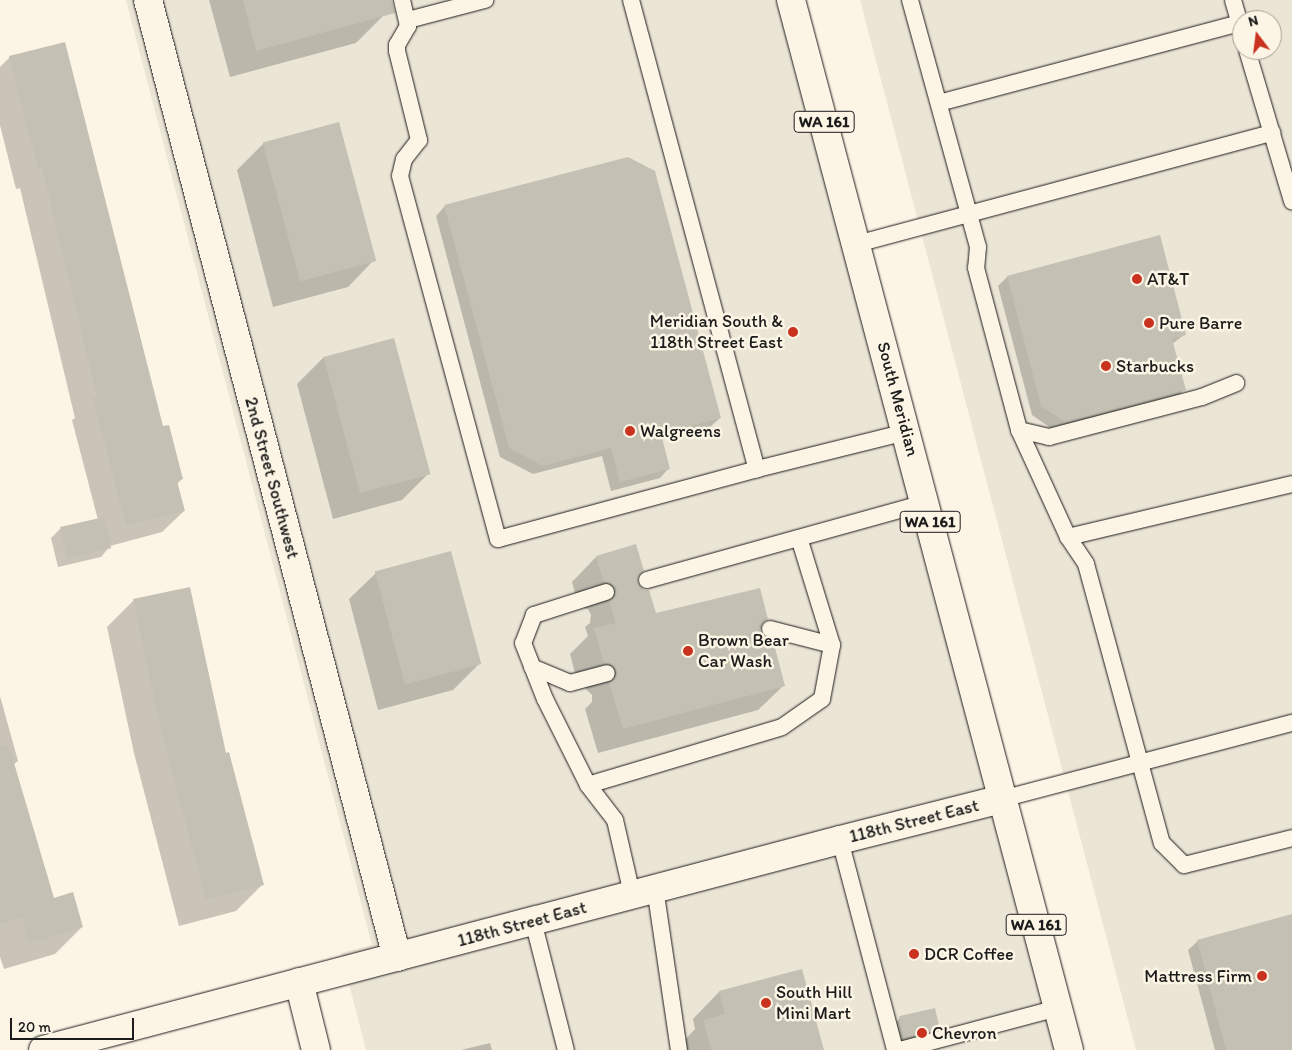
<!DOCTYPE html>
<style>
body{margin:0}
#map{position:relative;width:1292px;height:1050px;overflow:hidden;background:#fcf5e5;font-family:Itim,sans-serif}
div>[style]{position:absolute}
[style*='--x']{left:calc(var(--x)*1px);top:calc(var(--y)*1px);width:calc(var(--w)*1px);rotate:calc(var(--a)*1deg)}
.built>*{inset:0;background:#ebe5d6}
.shadow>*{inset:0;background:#0003}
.building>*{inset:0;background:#c4c0b3;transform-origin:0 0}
.roads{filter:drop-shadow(0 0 1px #1c1c1c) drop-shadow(0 0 1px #1c1c1c)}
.lane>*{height:16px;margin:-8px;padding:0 8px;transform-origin:8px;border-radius:8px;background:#fcf5e5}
.street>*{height:28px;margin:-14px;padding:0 14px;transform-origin:14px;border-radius:14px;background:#fcf5e5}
.secondary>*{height:28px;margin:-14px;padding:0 14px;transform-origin:14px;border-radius:14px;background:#fcf5e5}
.primary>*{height:28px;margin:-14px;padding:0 14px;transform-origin:14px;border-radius:14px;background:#fcf5e5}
.dots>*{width:14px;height:14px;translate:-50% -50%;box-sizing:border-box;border:2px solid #fcf5e5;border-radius:50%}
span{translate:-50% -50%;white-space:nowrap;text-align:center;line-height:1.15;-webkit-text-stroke:5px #fcf5e5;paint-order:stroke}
.shield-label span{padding:1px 4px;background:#fcf5e5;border:1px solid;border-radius:4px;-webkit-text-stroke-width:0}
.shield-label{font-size:16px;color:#1c1c1c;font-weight:700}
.poi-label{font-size:18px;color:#1c1c1c}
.left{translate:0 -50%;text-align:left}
.right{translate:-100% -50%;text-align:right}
.street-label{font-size:18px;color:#1c1c1c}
.north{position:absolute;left:1232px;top:10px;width:50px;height:50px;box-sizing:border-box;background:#fcf5e5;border:1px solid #a29e95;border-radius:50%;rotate:345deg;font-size:14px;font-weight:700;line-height:20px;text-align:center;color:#1c1c1c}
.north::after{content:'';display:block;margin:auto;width:18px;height:22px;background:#c8321e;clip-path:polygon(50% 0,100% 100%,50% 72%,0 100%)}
.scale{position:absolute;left:10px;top:1018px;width:124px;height:22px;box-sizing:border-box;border:2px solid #1c1c1c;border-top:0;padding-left:6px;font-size:15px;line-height:18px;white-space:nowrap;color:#1c1c1c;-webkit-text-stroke:4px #fcf5e5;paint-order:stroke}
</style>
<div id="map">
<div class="built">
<i style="clip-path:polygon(126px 0,791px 0,1069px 1050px,366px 1050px,341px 953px,372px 945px)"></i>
<i style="clip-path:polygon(evenodd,860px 0,1292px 0,1292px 1050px,1136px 1050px,860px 0,1242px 20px,1272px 20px,1272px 50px,1242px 50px,1242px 20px)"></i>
</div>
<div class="shadow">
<i style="clip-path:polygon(209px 0,378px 0,383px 16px,356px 43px,230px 77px)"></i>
<i style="clip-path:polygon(10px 57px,182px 479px,177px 484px,184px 511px,162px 532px,110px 546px,101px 557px,58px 567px,51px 538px,60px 529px,98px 520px,72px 420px,75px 418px,20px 188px,16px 189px,0 125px,0 67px)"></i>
<i style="clip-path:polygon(264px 143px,374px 260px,348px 287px,273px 307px,237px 170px)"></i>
<i style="clip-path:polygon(445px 206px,720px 418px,710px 427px,661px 440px,669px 468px,660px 478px,611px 491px,602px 456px,533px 474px,500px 457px,436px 216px)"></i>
<i style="clip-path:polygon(1007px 277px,1184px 335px,1172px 344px,1184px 390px,1175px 399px,1055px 431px,1032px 415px,998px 286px)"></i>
<i style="clip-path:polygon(324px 357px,429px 473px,402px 500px,333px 519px,297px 384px)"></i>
<i style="clip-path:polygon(596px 557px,636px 577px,636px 584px,656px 615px,766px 619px,761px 625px,759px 631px,783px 686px,758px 710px,598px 753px,585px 709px,592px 702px,592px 695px,585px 688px,579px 688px,570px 654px,588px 636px,585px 627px,590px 623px,591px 615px,588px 609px,579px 607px,572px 582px)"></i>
<i style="clip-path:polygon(376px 573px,480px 663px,453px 690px,378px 710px,349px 599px)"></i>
<i style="clip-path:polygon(134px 600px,226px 754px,263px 884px,236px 911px,179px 926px,134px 753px,107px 627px)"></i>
<i style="clip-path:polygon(0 696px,18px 761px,13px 765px,53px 900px,82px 927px,55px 954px,4px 969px,0 957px)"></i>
<i style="clip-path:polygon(1292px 916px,1292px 1050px,1215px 1050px,1188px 950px,1198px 941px)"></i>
<i style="clip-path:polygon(719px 992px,822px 1050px,678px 1050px,677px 1048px,695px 1029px,693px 1019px)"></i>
<i style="clip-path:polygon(900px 1018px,939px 1029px,929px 1038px,896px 1047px,891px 1027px)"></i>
<i style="clip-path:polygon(490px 1043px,492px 1050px,461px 1050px)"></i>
</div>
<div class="building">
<i style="clip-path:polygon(243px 0,392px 0,395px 13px,256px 51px)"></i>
<i style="clip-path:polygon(65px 42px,163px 426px,169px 425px,183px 479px,177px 481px,185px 511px,126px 526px,93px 398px,97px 397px,42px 167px,38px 168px,9px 56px)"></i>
<i style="left:339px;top:122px;width:144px;height:79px;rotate:75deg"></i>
<i style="clip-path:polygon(628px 157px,655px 171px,721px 418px,661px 434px,670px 469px,620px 482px,611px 448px,543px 466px,509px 448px,444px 205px)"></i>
<i style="clip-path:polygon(1160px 235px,1186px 335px,1172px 339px,1186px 390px,1065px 422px,1041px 406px,1007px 276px)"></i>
<i style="left:394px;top:338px;width:141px;height:73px;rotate:75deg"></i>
<i style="left:104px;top:517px;width:32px;height:45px;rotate:77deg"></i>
<i style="clip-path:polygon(636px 544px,644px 571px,638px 577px,638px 583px,644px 590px,649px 590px,656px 613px,760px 588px,768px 619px,763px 622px,760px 631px,763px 636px,773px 640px,785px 686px,623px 729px,609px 683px,616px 676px,616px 670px,610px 664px,604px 663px,594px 628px,616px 623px,609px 601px,614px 598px,616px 589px,612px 584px,604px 582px,596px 556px)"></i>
<i style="left:451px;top:551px;width:117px;height:79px;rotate:75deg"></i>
<i style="clip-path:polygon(190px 587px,226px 753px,229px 752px,264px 885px,206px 900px,160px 726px,133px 599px)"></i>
<i style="clip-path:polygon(9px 746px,54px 898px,73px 892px,83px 927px,30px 943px,22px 917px,0 924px,0 747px)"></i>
<i style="clip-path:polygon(1292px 914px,1292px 1050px,1226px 1050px,1197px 940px)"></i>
<i style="clip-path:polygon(802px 969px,824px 1050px,711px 1050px,703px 1020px,725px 1014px,719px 991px)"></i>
<i style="left:935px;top:1008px;width:22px;height:37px;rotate:77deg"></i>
</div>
<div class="roads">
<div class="lane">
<i style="--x:402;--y:0;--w:27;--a:77"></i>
<i style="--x:408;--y:26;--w:22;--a:120"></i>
<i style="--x:397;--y:45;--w:6;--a:90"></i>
<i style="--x:397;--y:51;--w:92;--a:76.1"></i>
<i style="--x:419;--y:140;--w:24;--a:128"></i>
<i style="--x:404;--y:159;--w:17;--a:103"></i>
<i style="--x:400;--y:176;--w:376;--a:74.9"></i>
<i style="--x:498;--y:539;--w:268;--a:-15.1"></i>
<i style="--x:757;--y:469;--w:154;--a:-13.9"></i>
<i style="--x:631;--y:0;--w:486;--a:75"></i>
<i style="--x:910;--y:0;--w:256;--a:74.6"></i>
<i style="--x:978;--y:247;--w:21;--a:95"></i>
<i style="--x:976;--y:268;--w:168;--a:75.1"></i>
<i style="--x:1019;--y:430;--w:118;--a:65.4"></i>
<i style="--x:1068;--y:537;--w:32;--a:56"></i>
<i style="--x:1086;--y:564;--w:289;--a:74.8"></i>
<i style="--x:1162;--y:843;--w:31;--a:45"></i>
<i style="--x:1184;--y:865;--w:111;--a:-14"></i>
<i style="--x:1233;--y:0;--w:33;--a:74"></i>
<i style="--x:408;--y:20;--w:80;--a:-14.6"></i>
<i style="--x:1247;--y:50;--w:158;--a:73.4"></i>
<i style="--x:939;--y:103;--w:311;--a:-14.9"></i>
<i style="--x:857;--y:244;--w:430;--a:-15"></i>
<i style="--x:1019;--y:430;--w:31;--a:13"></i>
<i style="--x:1049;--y:437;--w:158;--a:-14.7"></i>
<i style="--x:1202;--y:397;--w:37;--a:-22"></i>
<i style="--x:1068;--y:537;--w:230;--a:-13.3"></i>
<i style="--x:647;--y:580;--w:288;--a:-15.5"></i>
<i style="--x:606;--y:592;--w:76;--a:162.3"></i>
<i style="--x:534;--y:615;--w:30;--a:111"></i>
<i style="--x:523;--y:643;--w:60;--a:68.6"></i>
<i style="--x:545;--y:699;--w:96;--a:63.4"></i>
<i style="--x:588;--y:785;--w:44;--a:52.4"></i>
<i style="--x:615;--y:820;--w:76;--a:77.1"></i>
<i style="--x:770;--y:629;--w:64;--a:14.5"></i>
<i style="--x:532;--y:667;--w:41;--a:22.8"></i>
<i style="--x:570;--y:683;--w:38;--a:-15"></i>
<i style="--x:588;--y:785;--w:202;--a:-16.6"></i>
<i style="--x:782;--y:727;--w:49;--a:-35"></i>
<i style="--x:822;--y:699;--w:55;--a:-79.5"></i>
<i style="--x:832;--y:645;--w:112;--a:-107.1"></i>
<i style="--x:1002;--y:799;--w:300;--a:-14.7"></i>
<i style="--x:840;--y:840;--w:217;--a:75.3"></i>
<i style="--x:655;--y:888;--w:164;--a:81.6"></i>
<i style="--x:533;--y:921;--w:133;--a:75.7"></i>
<i style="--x:900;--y:1050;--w:163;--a:-14.9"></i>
</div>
<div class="street">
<i style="--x:148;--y:0;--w:989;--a:75.42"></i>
<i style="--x:299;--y:982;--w:70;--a:76"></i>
</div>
<div class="secondary">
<i style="--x:43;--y:1050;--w:824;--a:-14.76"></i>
<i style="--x:840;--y:840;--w:167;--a:-14.2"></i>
</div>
<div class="primary">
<i style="--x:791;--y:0;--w:1086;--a:75.17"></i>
</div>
</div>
<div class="dots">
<i style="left:1137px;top:279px;background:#c8321e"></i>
<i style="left:1149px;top:323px;background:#c8321e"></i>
<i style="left:793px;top:332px;background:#c8321e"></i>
<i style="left:1106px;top:366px;background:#c8321e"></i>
<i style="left:630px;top:431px;background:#c8321e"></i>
<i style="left:688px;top:651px;background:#c8321e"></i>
<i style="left:914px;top:954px;background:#c8321e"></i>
<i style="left:1262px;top:976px;background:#c8321e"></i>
<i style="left:766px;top:1003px;background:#c8321e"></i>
<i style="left:922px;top:1033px;background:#c8321e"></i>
</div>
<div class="shield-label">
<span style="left:824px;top:122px">WA 161</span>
<span style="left:930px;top:522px">WA 161</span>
<span style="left:1036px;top:925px">WA 161</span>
</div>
<div class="poi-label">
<span class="left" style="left:1147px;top:279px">AT&amp;T</span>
<span class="right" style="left:783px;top:332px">Meridian South &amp;<br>118th Street East</span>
<span class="left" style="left:1159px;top:323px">Pure Barre</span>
<span class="left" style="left:1116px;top:366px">Starbucks</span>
<span class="left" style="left:640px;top:431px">Walgreens</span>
<span class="left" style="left:698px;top:651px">Brown Bear<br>Car Wash</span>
<span class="left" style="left:924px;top:954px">DCR Coffee</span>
<span class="right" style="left:1252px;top:976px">Mattress Firm</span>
<span class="left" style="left:776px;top:1003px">South Hill<br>Mini Mart</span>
<span class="left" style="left:932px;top:1033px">Chevron</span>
</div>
<div class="street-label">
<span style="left:898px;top:399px;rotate:75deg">South Meridian</span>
<span style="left:272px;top:478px;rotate:75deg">2nd Street Southwest</span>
<span style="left:914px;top:821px;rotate:-14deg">118th Street East</span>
<span style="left:522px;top:924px;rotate:-15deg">118th Street East</span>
</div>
<div class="north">N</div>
<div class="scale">20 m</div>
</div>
